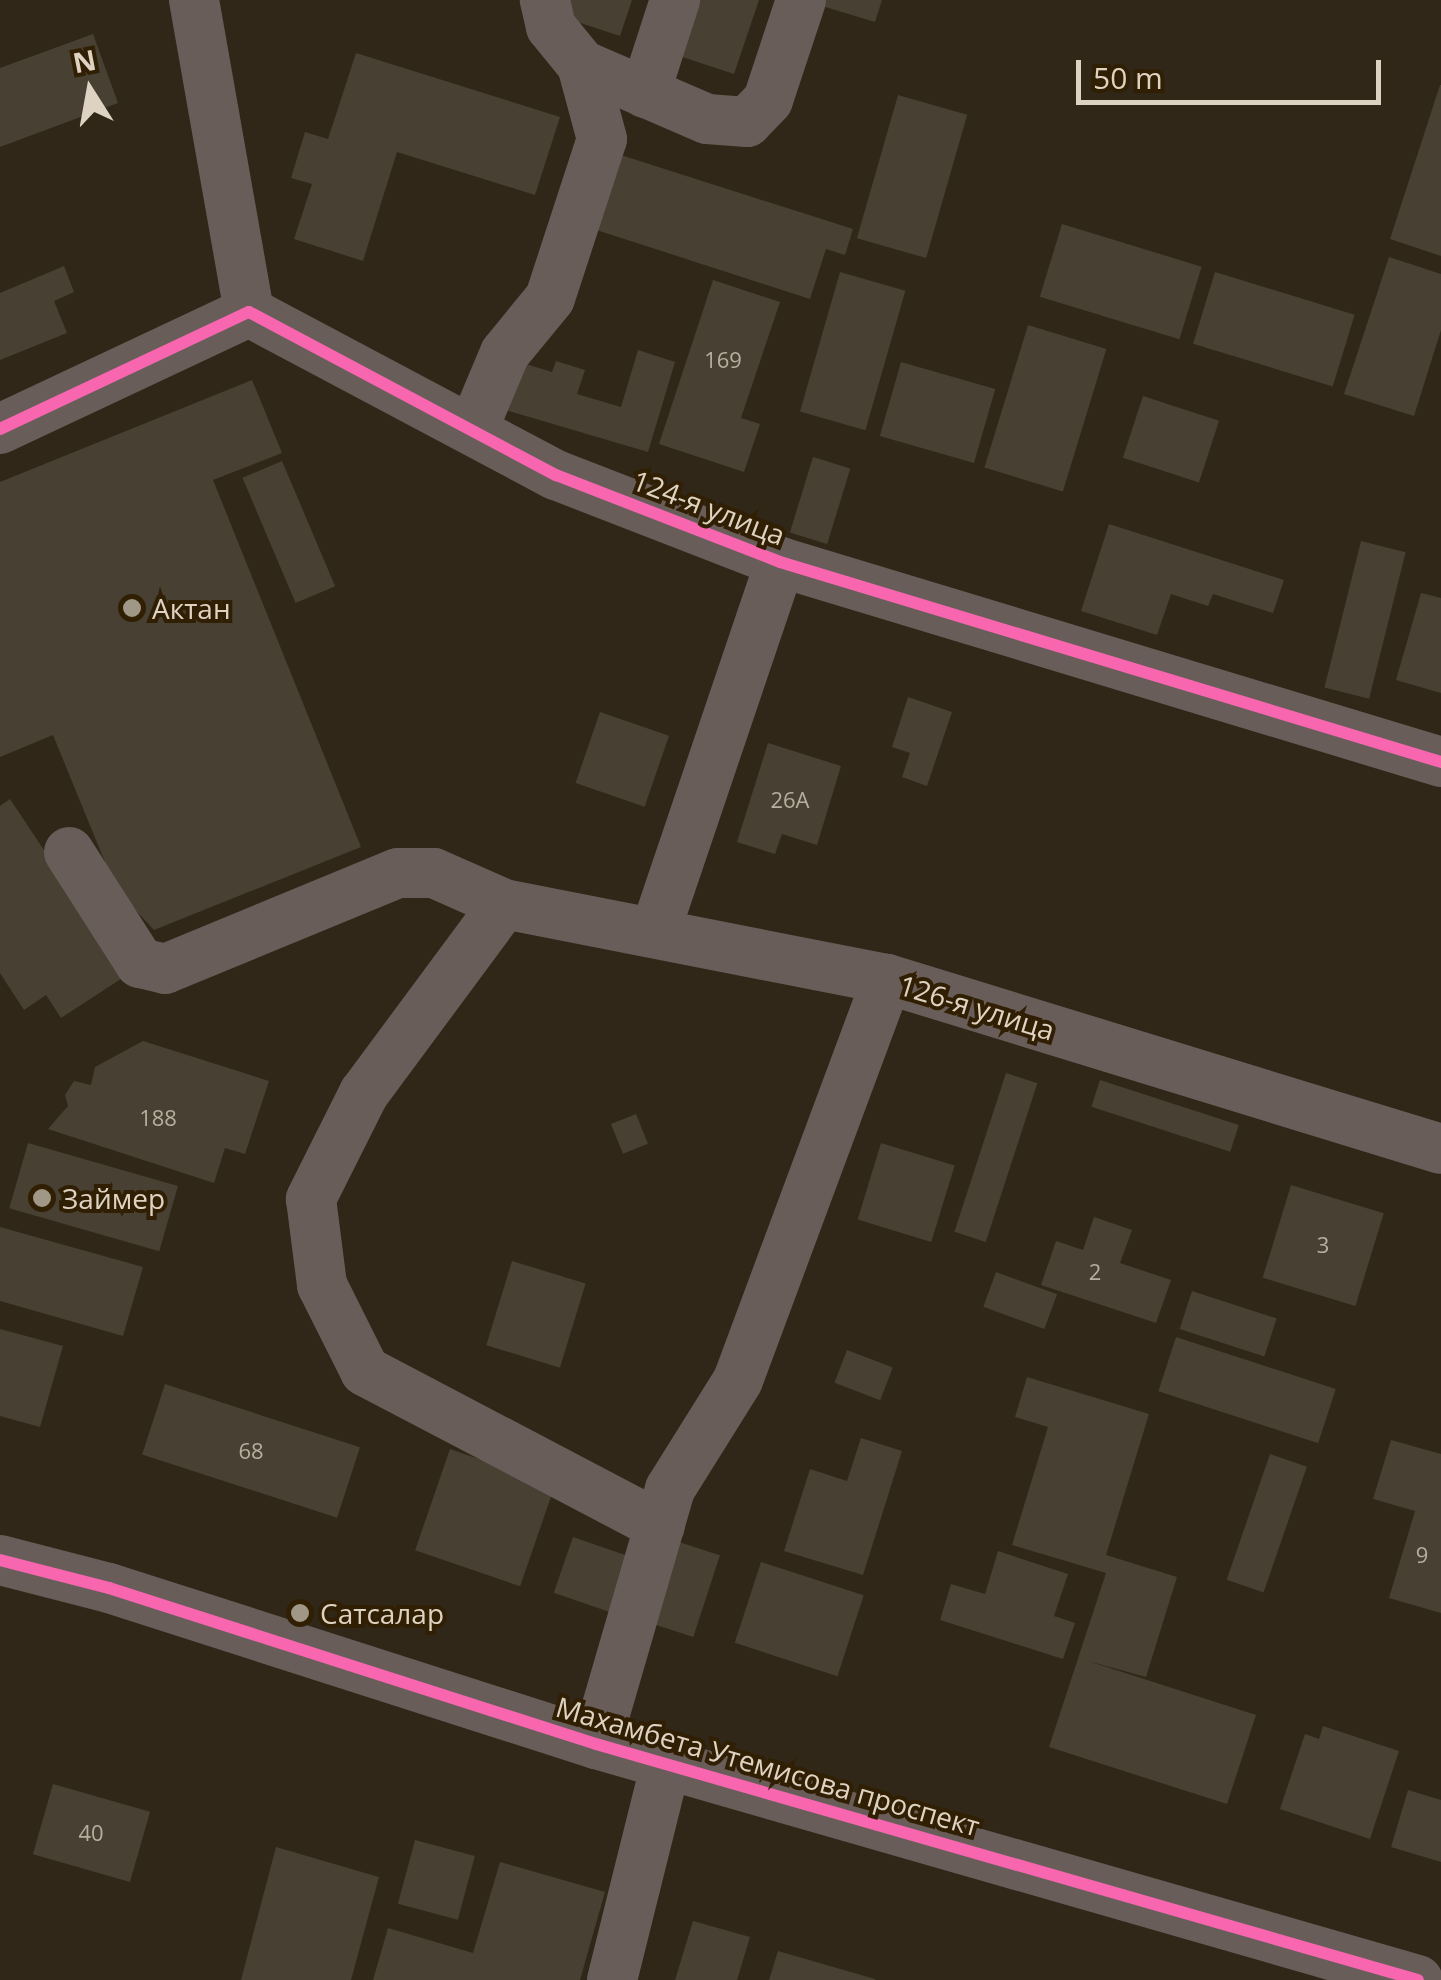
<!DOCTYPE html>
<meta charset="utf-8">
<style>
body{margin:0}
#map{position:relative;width:1441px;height:1980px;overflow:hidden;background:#302718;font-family:"Open Sans",sans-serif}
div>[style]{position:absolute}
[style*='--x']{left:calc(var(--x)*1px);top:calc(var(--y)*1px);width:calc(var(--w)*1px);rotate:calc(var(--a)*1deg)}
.building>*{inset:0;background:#474033;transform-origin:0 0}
.minor>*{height:50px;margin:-25px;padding:0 25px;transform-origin:25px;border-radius:25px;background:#695d59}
.cycleway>*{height:12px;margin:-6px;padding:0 6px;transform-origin:6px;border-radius:6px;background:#f766af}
.dots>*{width:28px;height:28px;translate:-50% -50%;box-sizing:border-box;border:5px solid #301f03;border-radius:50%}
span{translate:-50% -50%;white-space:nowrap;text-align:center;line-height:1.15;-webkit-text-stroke:8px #301f03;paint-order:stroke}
.number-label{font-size:22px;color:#b8ae9f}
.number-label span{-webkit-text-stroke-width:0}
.street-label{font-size:28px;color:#ded3c3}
.poi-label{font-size:28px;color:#ded3c3}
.left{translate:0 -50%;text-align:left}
.north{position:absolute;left:40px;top:40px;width:100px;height:100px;-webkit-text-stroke:8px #301f03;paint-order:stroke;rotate:349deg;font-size:28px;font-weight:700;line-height:40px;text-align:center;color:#ded3c3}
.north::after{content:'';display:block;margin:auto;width:35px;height:45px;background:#ded3c3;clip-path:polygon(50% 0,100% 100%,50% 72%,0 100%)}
.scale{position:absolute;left:1076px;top:60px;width:305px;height:45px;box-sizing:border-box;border:5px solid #ded3c3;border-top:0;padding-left:12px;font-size:30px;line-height:35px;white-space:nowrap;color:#ded3c3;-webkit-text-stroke:8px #301f03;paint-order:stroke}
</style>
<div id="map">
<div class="building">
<i style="clip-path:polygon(561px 0,632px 0,620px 36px,556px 15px)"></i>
<i style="clip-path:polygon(688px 0,759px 0,734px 74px,670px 53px)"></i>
<i style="clip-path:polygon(824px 0,882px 0,875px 22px,822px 6px)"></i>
<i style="clip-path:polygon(93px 34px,118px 103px,0 147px,0 68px)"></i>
<i style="clip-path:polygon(356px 53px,560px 117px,535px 195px,397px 152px,363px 261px,294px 239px,312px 184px,291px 178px,305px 132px,328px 139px)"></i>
<i style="clip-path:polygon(1440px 85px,1441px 85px,1441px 256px,1390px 239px)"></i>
<i style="left:898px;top:95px;width:72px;height:149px;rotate:16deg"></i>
<i style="clip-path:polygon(602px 149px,853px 229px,845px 255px,826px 249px,810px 299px,578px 224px)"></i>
<i style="left:1062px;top:224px;width:146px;height:76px;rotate:17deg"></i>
<i style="clip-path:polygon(1389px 257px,1441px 274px,1441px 330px,1414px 416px,1344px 394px)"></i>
<i style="clip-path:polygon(64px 266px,74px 292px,54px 301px,67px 333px,0 360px,0 293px)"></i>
<i style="left:840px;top:272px;width:68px;height:145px;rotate:16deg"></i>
<i style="left:1215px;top:272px;width:146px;height:75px;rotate:17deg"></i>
<i style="clip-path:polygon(713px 280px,780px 302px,741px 418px,760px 424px,744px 472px,659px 444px)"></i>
<i style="left:1028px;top:325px;width:82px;height:149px;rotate:17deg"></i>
<i style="clip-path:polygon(638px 350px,675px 362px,648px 452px,499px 408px,513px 360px,552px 372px,556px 361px,585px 370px,577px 394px,621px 407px)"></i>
<i style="left:901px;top:362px;width:98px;height:77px;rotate:16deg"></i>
<i style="clip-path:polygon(252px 380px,282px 453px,213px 480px,361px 847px,154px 930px,116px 889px,53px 735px,0 757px,0 482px)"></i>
<i style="left:1143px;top:396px;width:80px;height:65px;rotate:18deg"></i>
<i style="left:813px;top:457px;width:39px;height:79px;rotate:17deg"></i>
<i style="left:282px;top:461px;width:136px;height:43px;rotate:67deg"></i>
<i style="clip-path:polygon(1109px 524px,1284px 580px,1273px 613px,1213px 594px,1208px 606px,1171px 594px,1157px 635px,1081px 611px)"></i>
<i style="left:1361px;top:541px;width:46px;height:151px;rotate:14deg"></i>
<i style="clip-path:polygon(1421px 593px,1441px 598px,1441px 693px,1396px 680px)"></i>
<i style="clip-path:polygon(908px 697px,952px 712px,927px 786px,902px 777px,910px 753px,892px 747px)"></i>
<i style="left:600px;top:712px;width:73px;height:75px;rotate:19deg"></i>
<i style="clip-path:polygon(768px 743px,841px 766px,817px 845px,782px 834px,775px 854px,737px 842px)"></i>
<i style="clip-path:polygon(10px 799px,127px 975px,61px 1018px,46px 995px,24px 1010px,0 973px,0 806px)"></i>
<i style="clip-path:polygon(143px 1041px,269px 1081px,245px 1154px,225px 1148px,214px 1183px,48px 1129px,68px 1106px,65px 1095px,74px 1081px,91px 1085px,95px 1067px)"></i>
<i style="left:1006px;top:1073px;width:33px;height:167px;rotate:18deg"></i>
<i style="left:1100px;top:1080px;width:146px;height:28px;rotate:18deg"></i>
<i style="left:636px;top:1114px;width:32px;height:27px;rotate:68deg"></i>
<i style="left:28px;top:1143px;width:156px;height:68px;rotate:16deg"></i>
<i style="left:881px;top:1143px;width:77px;height:80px;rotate:17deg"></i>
<i style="left:1291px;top:1185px;width:97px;height:97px;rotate:17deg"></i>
<i style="clip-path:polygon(1094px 1217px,1132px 1230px,1120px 1263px,1171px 1280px,1156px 1323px,1041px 1285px,1056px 1241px,1083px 1250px)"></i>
<i style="clip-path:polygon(0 1227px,143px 1267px,123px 1336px,0 1301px)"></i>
<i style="left:512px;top:1261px;width:77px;height:88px;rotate:17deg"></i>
<i style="left:996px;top:1272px;width:65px;height:37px;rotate:20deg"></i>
<i style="left:1192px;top:1291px;width:89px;height:40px;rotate:18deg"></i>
<i style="clip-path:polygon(0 1329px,63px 1346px,40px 1427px,0 1416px)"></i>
<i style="left:1176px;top:1337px;width:168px;height:57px;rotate:18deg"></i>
<i style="left:847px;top:1350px;width:49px;height:35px;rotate:21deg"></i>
<i style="clip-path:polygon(1027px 1377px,1149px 1414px,1106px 1555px,1177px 1577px,1146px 1677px,1088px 1661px,1256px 1715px,1227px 1804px,1049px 1747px,1106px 1573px,1012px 1545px,1048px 1427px,1015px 1417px)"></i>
<i style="left:165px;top:1384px;width:205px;height:74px;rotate:18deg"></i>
<i style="clip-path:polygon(861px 1438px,902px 1451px,863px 1575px,784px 1551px,810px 1469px,847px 1481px)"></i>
<i style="clip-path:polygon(1391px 1440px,1441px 1454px,1441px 1613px,1389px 1598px,1415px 1511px,1373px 1499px)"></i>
<i style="left:450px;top:1449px;width:111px;height:107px;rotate:19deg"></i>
<i style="left:1270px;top:1454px;width:39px;height:133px;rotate:19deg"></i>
<i style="left:573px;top:1537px;width:59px;height:59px;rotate:19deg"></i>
<i style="left:679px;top:1542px;width:43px;height:86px;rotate:18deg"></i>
<i style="clip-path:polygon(998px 1551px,1068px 1574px,1054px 1616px,1075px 1623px,1063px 1659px,940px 1620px,951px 1584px,985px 1594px)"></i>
<i style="left:761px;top:1562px;width:108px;height:85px;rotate:18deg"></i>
<i style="clip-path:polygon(1323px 1726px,1399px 1751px,1370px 1839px,1280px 1809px,1305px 1734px,1319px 1739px)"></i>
<i style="left:53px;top:1784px;width:101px;height:73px;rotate:16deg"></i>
<i style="clip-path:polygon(1408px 1790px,1441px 1800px,1441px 1862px,1391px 1847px)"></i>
<i style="left:415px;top:1840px;width:62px;height:66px;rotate:15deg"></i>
<i style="clip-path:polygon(276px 1847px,379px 1877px,351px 1980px,241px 1980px)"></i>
<i style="clip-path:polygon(500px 1862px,605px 1892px,580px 1980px,373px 1980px,388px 1928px,473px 1953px)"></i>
<i style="clip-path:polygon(693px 1921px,750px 1937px,737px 1980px,675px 1980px)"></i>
<i style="clip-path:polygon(778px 1951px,875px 1979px,875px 1980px,769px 1980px)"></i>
</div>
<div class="minor">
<i style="--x:194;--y:0;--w:317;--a:80"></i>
<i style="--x:582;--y:65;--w:136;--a:23.4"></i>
<i style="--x:707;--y:119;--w:40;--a:4.3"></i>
<i style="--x:747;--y:122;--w:30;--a:-46"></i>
<i style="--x:768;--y:100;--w:105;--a:-71.7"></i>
<i style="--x:645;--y:93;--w:98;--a:-72.1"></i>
<i style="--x:0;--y:429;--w:275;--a:-25.2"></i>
<i style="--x:249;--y:312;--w:348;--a:28"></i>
<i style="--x:556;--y:475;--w:240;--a:21.2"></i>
<i style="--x:780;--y:562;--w:691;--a:16.83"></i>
<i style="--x:473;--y:429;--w:82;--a:-67.2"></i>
<i style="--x:505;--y:353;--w:71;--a:-50.7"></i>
<i style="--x:550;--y:298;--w:167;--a:-71.9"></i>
<i style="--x:602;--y:139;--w:77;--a:-105.1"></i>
<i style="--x:582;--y:65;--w:49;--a:-129.2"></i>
<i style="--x:551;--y:27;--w:28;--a:-103"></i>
<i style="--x:69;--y:852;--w:132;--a:57.4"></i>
<i style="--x:140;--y:963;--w:26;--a:13"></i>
<i style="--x:165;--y:969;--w:252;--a:-22.4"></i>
<i style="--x:398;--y:873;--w:36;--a:0"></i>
<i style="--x:434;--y:873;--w:77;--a:23.9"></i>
<i style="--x:504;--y:904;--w:390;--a:11.1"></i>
<i style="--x:887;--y:979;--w:579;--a:17.06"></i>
<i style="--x:504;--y:904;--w:235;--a:126.5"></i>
<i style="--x:364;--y:1093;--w:119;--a:116.6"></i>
<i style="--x:311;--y:1199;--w:87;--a:82.7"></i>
<i style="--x:322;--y:1285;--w:96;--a:63.4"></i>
<i style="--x:365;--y:1371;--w:333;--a:27.7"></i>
<i style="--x:655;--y:932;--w:391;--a:-71.3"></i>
<i style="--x:0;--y:1560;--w:113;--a:14.4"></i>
<i style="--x:109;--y:1588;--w:511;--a:17.76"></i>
<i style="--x:596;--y:1744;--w:855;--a:16.02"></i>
<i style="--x:596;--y:1744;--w:266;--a:-73.8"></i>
<i style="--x:670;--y:1489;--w:128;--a:-58"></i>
<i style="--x:738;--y:1380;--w:428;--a:-69.6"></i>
<i style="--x:612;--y:1980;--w:223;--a:-76"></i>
</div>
<div class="cycleway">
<i style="--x:0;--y:429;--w:275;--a:-25.2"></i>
<i style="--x:249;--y:312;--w:348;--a:28"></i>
<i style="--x:556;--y:475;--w:240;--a:21.2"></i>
<i style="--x:780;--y:562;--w:691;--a:16.83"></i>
<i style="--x:0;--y:1560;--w:113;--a:14.4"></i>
<i style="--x:109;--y:1588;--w:511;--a:17.76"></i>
<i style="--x:596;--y:1744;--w:855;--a:16.02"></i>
</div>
<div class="dots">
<i style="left:132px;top:608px;background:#a19787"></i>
<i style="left:42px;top:1198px;background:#a19787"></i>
<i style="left:300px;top:1613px;background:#a19787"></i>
</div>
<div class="number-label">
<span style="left:723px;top:360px">169</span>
<span style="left:790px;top:800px">26А</span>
<span style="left:158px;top:1118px">188</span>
<span style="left:1323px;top:1245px">3</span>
<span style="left:1095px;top:1272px">2</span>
<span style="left:251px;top:1451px">68</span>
<span style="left:1422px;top:1555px">9</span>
<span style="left:91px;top:1833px">40</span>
</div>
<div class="street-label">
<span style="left:709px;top:507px;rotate:21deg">124-я улица</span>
<span style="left:977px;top:1007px;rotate:17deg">126-я улица</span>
<span style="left:768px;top:1766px;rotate:16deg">Махамбета Утемисова проспект</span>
</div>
<div class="poi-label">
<span class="left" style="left:152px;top:608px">Актан</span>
<span class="left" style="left:62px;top:1198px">Займер</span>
<span class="left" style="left:320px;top:1613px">Сатсалар</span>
</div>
<div class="north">N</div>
<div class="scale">50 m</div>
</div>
